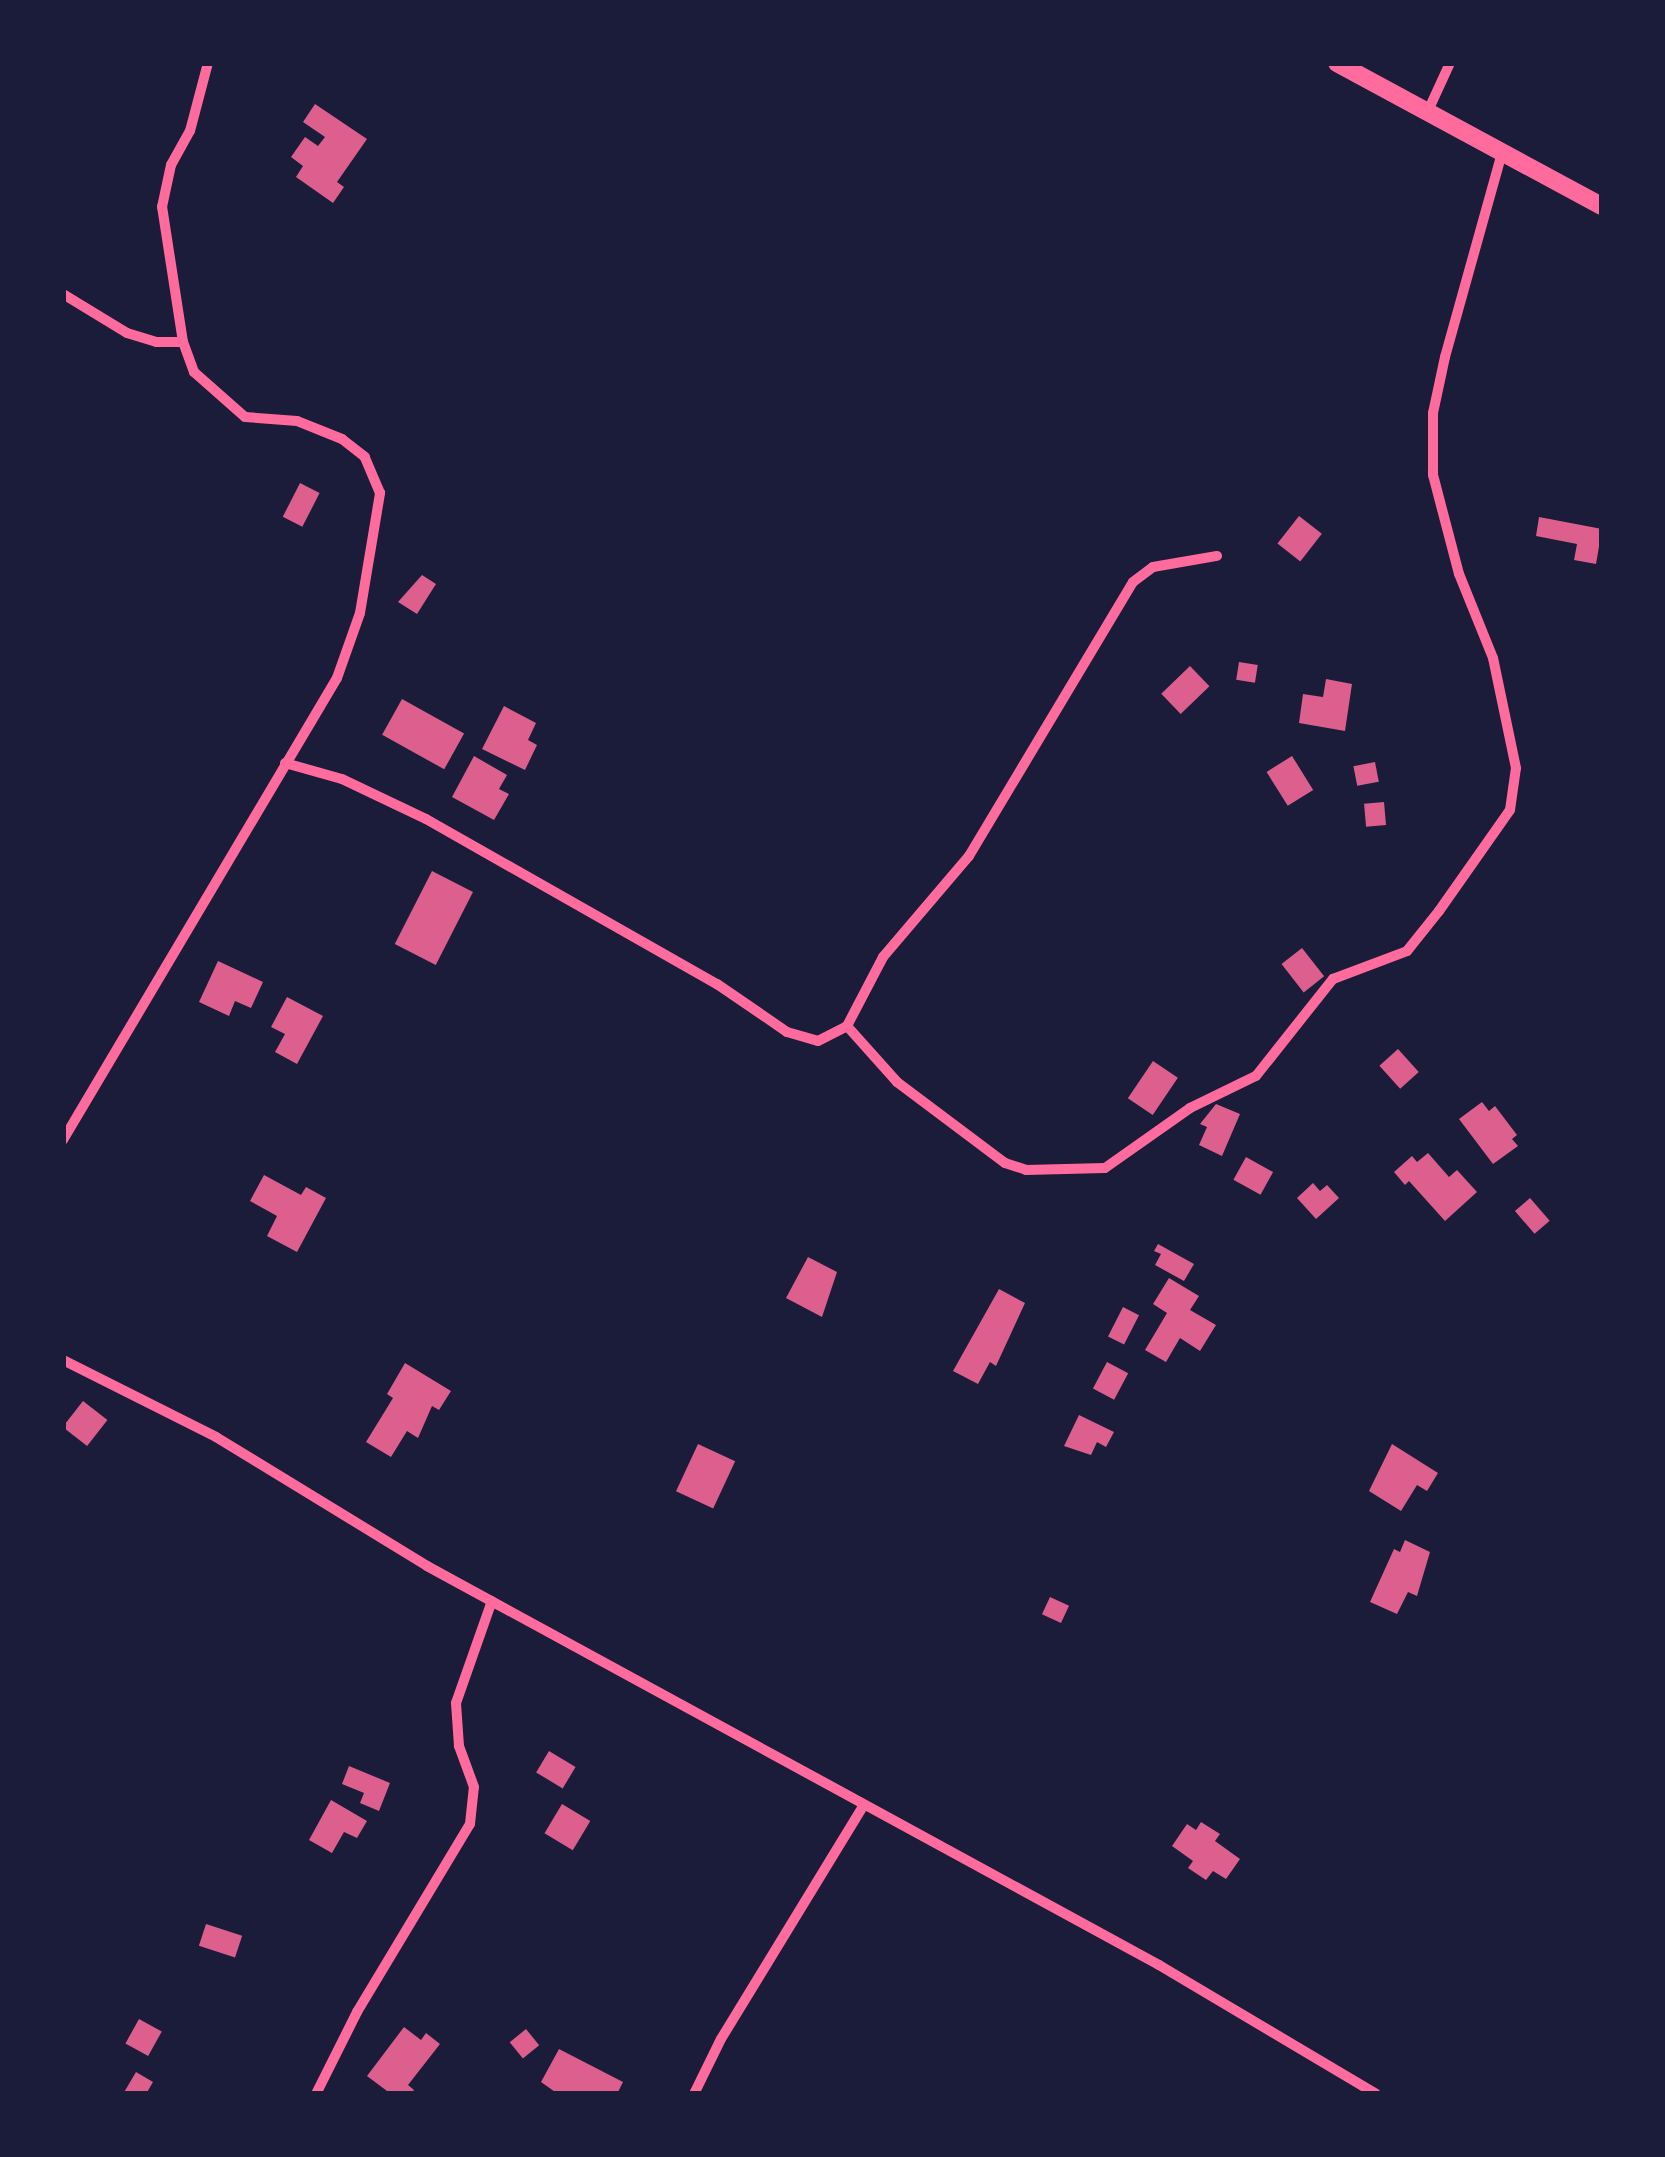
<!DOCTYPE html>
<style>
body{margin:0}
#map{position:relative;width:1665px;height:2157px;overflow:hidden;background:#1b1b3a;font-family:"Fira Sans",sans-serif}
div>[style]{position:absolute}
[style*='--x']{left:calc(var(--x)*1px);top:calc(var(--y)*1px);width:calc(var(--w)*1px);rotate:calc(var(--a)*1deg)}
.building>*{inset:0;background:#dd5f8e;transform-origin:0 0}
.minor>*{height:10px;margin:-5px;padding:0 5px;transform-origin:5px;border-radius:5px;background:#ff6b9d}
.primary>*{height:18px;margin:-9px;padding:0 9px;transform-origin:9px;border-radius:9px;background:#ff6b9d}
span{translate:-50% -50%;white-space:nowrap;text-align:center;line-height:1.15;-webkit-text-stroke:10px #1b1b3a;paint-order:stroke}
.frame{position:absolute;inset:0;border:66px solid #1b1b3a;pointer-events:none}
</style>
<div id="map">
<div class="building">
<i style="clip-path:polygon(315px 104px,367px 139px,337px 182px,344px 187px,333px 203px,296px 177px,303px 166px,291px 157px,305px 137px,318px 146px,325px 137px,303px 122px)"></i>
<i style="left:300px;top:483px;width:22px;height:38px;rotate:27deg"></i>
<i style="left:1299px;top:516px;width:29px;height:35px;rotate:38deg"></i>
<i style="clip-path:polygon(1539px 517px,1602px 529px,1596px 564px,1574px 560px,1577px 544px,1536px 536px)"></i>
<i style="clip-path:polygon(422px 575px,436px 584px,417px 614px,398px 602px)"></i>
<i style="left:1239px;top:662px;width:19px;height:18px;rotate:9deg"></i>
<i style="left:1190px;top:666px;width:28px;height:40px;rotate:46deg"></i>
<i style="clip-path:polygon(1326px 679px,1352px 684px,1345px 731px,1299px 723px,1303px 694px,1323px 697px)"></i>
<i style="left:402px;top:699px;width:71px;height:41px;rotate:29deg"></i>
<i style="clip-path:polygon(504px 706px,536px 723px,528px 740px,537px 745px,525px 770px,482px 749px)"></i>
<i style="clip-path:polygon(474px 756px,507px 775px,499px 789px,509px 794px,494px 820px,452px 797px)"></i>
<i style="left:1292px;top:756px;width:40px;height:30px;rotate:58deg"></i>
<i style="left:1375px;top:762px;width:20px;height:22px;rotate:79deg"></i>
<i style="left:1384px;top:802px;width:23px;height:20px;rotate:85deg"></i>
<i style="left:432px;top:871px;width:46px;height:82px;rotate:27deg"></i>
<i style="left:1302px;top:948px;width:36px;height:26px;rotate:52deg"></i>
<i style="clip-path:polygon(218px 961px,263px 982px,251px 1008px,235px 1001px,229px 1016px,199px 1002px)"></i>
<i style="clip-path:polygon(287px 997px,323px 1016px,297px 1064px,275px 1052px,285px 1034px,271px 1027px)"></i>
<i style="left:1398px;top:1049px;width:31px;height:25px;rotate:48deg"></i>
<i style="left:1153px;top:1061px;width:30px;height:45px;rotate:34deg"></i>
<i style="clip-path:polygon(1482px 1102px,1489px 1111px,1495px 1106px,1517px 1135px,1512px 1139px,1518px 1146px,1493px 1164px,1459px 1119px)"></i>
<i style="clip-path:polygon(1216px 1104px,1240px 1114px,1222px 1156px,1199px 1145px,1207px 1127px,1200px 1124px)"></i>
<i style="clip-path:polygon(1428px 1153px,1449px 1177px,1457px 1170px,1477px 1192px,1445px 1221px,1409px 1181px,1405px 1185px,1394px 1172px,1412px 1156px,1417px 1162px)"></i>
<i style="left:1246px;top:1157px;width:31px;height:26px;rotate:29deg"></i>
<i style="clip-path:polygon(264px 1175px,301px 1195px,306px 1187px,326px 1198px,297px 1252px,267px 1236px,277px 1216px,250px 1201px)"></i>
<i style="clip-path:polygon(1313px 1183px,1320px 1191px,1327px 1185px,1339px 1198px,1316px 1219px,1297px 1198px)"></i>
<i style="left:1530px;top:1198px;width:30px;height:20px;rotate:49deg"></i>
<i style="clip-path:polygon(1158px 1244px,1194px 1264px,1184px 1281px,1155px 1265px,1161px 1254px,1154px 1251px)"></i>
<i style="clip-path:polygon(808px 1257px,837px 1272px,822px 1317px,786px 1298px)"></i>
<i style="clip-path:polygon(1169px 1278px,1199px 1296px,1190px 1310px,1216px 1325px,1200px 1351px,1180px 1338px,1166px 1362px,1145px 1350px,1167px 1313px,1153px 1304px)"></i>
<i style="clip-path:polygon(999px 1289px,1025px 1303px,996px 1366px,990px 1362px,978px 1384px,953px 1371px)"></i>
<i style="left:1123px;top:1307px;width:18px;height:33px;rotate:27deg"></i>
<i style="left:1107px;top:1362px;width:24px;height:30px;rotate:28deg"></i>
<i style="clip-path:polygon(405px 1363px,451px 1391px,439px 1410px,432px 1406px,418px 1438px,407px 1431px,391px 1457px,366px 1442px,393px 1398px,387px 1394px)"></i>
<i style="left:83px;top:1401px;width:31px;height:33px;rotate:38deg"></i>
<i style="clip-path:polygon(1079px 1415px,1114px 1432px,1106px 1447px,1097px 1442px,1091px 1455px,1064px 1446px)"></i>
<i style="left:698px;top:1444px;width:41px;height:52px;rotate:25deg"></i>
<i style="clip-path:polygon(1392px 1444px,1438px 1473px,1427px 1491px,1417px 1485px,1401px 1511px,1369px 1491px)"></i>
<i style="clip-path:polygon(1405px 1540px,1430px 1552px,1417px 1596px,1408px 1592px,1397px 1614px,1370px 1602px,1394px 1549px,1400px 1552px)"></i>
<i style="left:1050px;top:1597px;width:21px;height:19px;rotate:25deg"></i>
<i style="left:549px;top:1751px;width:31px;height:25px;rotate:31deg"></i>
<i style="clip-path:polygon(349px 1766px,390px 1783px,379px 1811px,360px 1803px,364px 1793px,342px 1784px)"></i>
<i style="clip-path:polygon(331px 1800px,367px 1821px,357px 1838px,344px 1832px,332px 1853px,309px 1840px)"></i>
<i style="left:562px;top:1804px;width:33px;height:34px;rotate:31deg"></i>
<i style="clip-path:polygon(1201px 1822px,1220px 1834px,1215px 1841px,1240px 1859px,1226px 1879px,1213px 1871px,1206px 1880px,1188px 1868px,1193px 1861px,1172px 1846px,1187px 1824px,1196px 1830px)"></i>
<i style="left:206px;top:1924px;width:38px;height:23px;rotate:18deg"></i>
<i style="left:139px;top:2019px;width:26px;height:28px;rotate:29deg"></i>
<i style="clip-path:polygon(404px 2027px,421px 2040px,426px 2033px,440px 2044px,408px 2085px,414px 2090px,411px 2094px,391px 2094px,367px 2076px)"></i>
<i style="left:526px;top:2029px;width:21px;height:21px;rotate:51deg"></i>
<i style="clip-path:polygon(559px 2049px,623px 2082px,617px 2094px,558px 2094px,541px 2082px)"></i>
<i style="clip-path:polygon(136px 2072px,153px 2082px,146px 2094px,123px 2094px)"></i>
</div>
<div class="minor">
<i style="--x:1427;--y:113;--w:55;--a:-65.3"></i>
<i style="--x:63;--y:294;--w:75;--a:31.4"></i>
<i style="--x:127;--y:333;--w:30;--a:17"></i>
<i style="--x:156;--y:342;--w:27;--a:0"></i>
<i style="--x:285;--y:763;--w:59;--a:15.7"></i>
<i style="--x:342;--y:779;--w:93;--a:25.5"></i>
<i style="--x:426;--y:819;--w:335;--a:29.6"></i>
<i style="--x:717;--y:984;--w:85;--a:34.4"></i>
<i style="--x:787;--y:1032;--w:32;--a:16"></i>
<i style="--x:818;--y:1041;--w:33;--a:-27"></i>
<i style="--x:847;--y:1026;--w:78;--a:-62.4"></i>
<i style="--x:883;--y:957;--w:133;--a:-49.6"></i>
<i style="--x:969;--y:856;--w:319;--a:-59.1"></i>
<i style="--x:1133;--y:582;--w:25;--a:-37"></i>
<i style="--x:1153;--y:567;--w:65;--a:-9.8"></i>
<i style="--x:847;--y:1026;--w:75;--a:48.2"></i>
<i style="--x:897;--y:1082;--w:135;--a:36.9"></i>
<i style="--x:1005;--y:1163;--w:22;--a:18"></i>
<i style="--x:1026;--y:1170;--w:79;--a:-1.5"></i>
<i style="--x:1105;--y:1168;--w:104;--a:-35.2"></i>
<i style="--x:1190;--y:1108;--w:73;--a:-25.9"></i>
<i style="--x:1256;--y:1076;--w:124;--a:-51.6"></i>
<i style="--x:1333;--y:979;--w:79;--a:-20.7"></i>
<i style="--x:1407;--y:951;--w:51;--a:-51.3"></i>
<i style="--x:1439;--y:911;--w:123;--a:-54.9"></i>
<i style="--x:1510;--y:810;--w:42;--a:-81.9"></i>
<i style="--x:1516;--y:768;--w:112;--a:-101.8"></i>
<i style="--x:1493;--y:658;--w:91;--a:-112"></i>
<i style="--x:1459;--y:574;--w:102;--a:-104.7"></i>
<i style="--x:1433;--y:475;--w:62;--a:-90"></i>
<i style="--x:1433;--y:413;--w:57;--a:-77.9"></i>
<i style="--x:1445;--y:357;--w:212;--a:-74.4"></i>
<i style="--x:63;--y:1140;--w:537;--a:-59.33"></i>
<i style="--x:337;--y:678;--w:69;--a:-70.5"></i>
<i style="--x:360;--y:613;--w:122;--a:-80.5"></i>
<i style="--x:380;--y:493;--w:39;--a:-113"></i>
<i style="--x:365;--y:457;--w:29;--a:-142"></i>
<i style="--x:342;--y:439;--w:48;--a:-158.2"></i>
<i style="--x:297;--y:421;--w:52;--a:-175.6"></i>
<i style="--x:245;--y:417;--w:68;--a:-138.6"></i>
<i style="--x:194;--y:372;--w:32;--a:-110"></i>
<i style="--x:183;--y:342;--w:137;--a:-98.8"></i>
<i style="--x:162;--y:207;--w:43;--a:-77.9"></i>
<i style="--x:171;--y:165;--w:39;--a:-61"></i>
<i style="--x:190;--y:131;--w:70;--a:-75.2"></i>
<i style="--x:63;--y:1360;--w:171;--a:26.7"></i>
<i style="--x:216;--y:1437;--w:247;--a:31.4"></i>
<i style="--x:427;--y:1566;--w:834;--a:28.59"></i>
<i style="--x:1159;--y:1965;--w:252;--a:30.7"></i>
<i style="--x:316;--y:2094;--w:92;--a:-63.4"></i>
<i style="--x:357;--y:2012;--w:219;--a:-59"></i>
<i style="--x:470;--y:1824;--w:37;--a:-84"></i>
<i style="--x:474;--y:1787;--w:44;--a:-110.1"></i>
<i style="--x:459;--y:1746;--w:43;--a:-94"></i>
<i style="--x:456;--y:1703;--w:108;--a:-70.6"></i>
<i style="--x:694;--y:2094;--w:61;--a:-63.9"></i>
<i style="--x:721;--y:2039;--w:274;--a:-58.6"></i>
</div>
<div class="primary">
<i style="--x:1337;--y:63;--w:301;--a:28.4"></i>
</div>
<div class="frame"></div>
</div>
